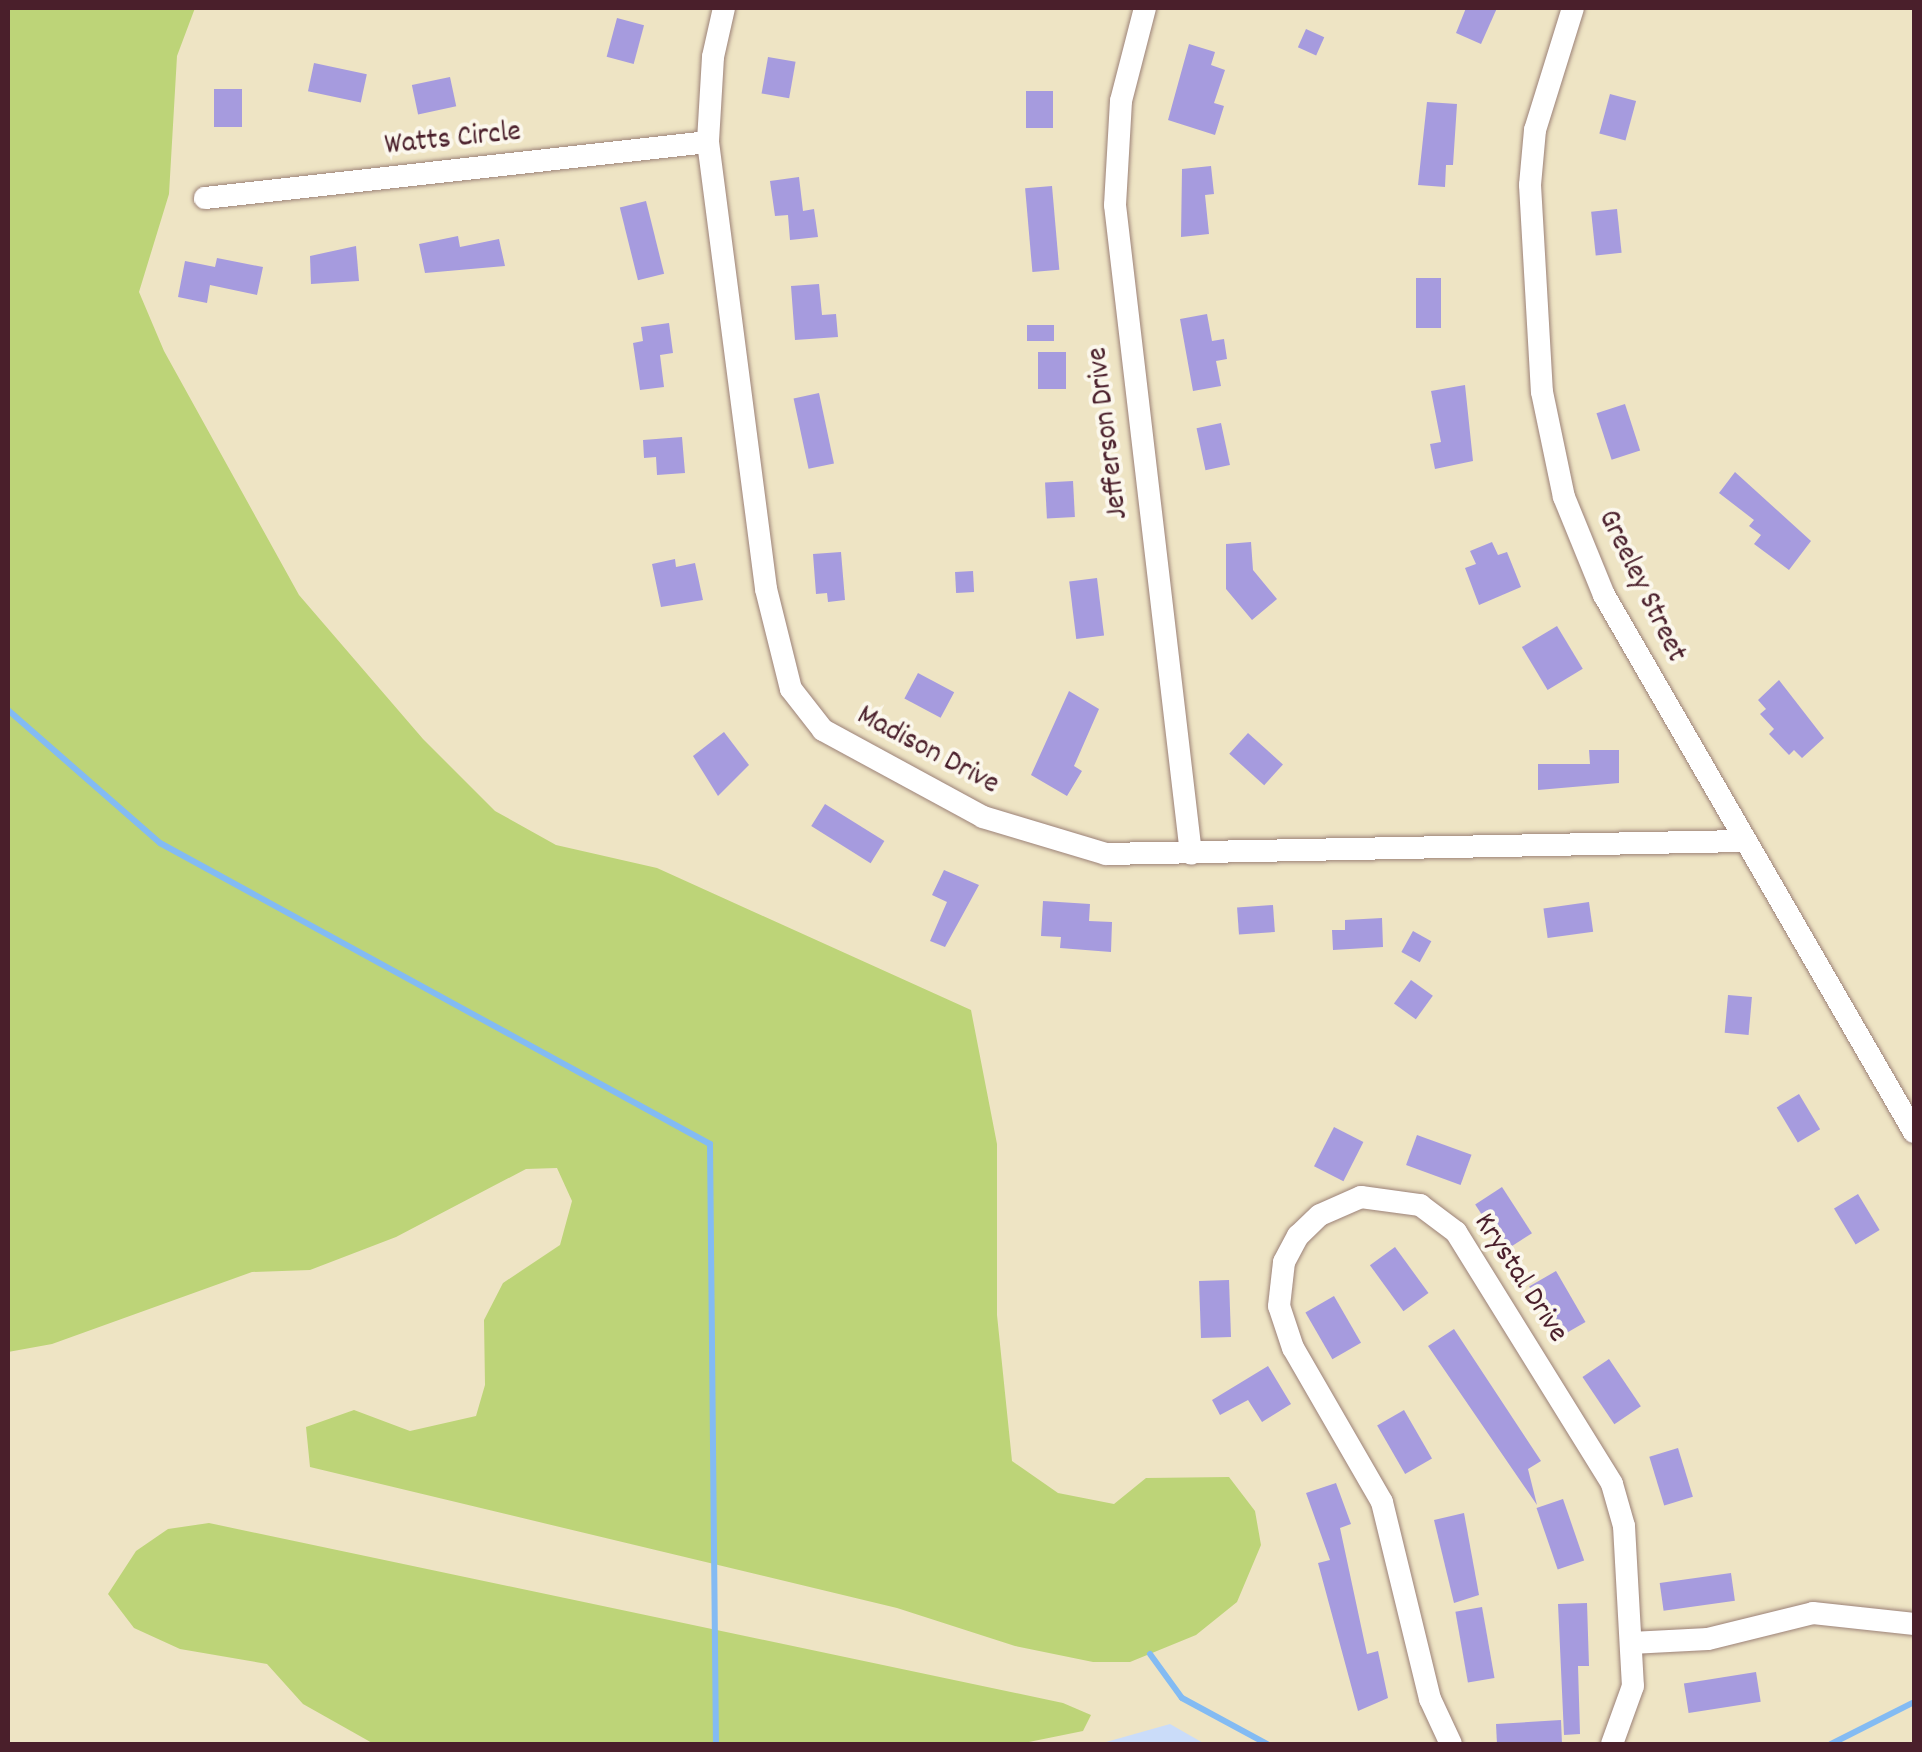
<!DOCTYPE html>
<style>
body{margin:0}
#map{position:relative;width:1922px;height:1752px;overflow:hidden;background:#eee4c4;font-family:Dekko,sans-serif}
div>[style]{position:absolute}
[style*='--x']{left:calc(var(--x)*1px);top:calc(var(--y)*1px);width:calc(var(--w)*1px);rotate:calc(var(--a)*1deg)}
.built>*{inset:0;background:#cadcf9}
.green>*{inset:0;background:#bdd478}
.stream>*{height:6px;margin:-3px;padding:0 3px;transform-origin:3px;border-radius:3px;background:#83bbf3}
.building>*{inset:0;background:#a69bde;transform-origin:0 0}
.roads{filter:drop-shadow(0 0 2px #9c8278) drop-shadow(0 0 2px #9c8278)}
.minor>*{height:22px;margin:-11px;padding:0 11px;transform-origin:11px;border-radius:11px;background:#fff}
span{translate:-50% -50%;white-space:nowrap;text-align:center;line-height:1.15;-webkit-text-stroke:8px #fbf7ec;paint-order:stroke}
.street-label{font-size:30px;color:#4a1f2b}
.frame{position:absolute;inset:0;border:10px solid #4a1f2b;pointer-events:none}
</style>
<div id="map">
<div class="built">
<i style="clip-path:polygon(1170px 1724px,1205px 1744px,1099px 1744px)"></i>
</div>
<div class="green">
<i style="clip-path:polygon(8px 8px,195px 8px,177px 56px,169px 194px,139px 292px,164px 351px,299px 595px,423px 739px,495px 811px,556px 845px,657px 868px,971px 1010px,997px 1144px,997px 1315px,1012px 1461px,1058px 1493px,1114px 1504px,1146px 1478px,1229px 1477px,1255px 1511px,1261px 1545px,1237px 1602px,1196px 1635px,1130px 1662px,1093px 1662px,1015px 1646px,897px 1608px,310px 1467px,306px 1427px,354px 1410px,410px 1431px,476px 1416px,485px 1385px,484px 1320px,503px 1283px,560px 1245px,572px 1201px,557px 1168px,526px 1169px,396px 1237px,310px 1270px,252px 1272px,52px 1344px,8px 1352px)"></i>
<i style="clip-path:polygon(209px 1523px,1063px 1703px,1091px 1715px,1083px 1731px,1019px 1744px,374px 1744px,303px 1704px,267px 1664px,180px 1649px,134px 1628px,108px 1594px,136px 1551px,168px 1529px)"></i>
</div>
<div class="stream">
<i style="--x:8;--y:710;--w:202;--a:41.2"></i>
<i style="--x:160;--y:843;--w:627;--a:28.69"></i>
<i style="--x:710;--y:1144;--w:600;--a:89.43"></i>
<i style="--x:1150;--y:1654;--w:54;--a:54"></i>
<i style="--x:1182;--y:1698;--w:97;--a:28.4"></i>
<i style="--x:1831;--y:1744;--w:93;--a:-26.8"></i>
</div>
<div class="building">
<i style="clip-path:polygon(1466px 8px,1497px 8px,1481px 44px,1456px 33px)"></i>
<i style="left:617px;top:18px;width:28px;height:40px;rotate:15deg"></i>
<i style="left:1306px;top:29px;width:20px;height:20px;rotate:24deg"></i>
<i style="clip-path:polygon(1189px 44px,1215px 52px,1211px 65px,1225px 70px,1214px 103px,1224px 106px,1215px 135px,1168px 120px)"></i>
<i style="left:768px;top:57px;width:28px;height:37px;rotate:10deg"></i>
<i style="left:314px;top:63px;width:54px;height:29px;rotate:12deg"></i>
<i style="left:450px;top:77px;width:30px;height:39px;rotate:78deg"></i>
<i style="left:214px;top:89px;width:28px;height:38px"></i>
<i style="left:1026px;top:91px;width:27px;height:37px"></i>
<i style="left:1610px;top:94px;width:27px;height:41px;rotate:15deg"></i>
<i style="clip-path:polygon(1427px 102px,1457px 104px,1453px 165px,1446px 165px,1445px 187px,1418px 185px)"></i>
<i style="clip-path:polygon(1211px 166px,1214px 194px,1205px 195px,1209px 234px,1181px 237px,1182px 169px)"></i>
<i style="clip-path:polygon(799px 177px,803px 211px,814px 209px,818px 237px,790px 240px,788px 215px,775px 216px,770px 181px)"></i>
<i style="left:1052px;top:186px;width:84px;height:27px;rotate:85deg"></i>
<i style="left:646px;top:201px;width:75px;height:27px;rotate:76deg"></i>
<i style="left:1617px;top:209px;width:44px;height:26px;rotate:84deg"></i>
<i style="clip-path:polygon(458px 236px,460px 247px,499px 239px,505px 266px,425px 273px,419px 244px)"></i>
<i style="clip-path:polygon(356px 246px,359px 281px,311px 284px,310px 256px)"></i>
<i style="clip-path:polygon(217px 258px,263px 267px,257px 295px,210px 285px,207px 303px,178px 297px,185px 261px,215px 267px)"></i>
<i style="left:1416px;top:278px;width:25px;height:50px"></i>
<i style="clip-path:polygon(819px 284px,822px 315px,836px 314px,838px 337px,795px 340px,791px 286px)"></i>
<i style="clip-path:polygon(1207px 314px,1212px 341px,1224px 339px,1227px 359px,1216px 361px,1221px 386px,1193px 391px,1180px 319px)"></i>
<i style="clip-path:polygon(669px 323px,673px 353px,660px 355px,664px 387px,640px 390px,633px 343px,643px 341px,641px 327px)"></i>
<i style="left:1027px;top:325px;width:27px;height:16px"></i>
<i style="left:1038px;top:352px;width:28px;height:37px"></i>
<i style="clip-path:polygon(1465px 385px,1473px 461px,1435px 469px,1430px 444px,1441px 442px,1431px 391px)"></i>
<i style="left:819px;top:393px;width:72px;height:26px;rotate:78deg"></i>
<i style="left:1625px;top:404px;width:49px;height:30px;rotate:72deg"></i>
<i style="left:1221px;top:423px;width:43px;height:25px;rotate:78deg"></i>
<i style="clip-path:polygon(682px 437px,685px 473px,657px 475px,656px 457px,644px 458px,643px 440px)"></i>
<i style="clip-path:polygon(1735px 472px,1811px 541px,1789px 570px,1754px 544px,1761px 535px,1749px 526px,1754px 520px,1719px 493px)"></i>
<i style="left:1073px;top:481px;width:36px;height:28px;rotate:87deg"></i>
<i style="clip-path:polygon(1251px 542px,1253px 570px,1277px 599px,1252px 620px,1226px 589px,1226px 544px)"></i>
<i style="clip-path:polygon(1492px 542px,1498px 555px,1507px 552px,1521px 587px,1479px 605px,1465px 568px,1476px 564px,1470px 551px)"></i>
<i style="clip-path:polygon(841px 552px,845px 600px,828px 602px,827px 593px,816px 594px,813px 554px)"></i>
<i style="clip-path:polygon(675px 559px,676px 567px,695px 563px,703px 600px,661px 607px,652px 564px)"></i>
<i style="left:973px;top:571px;width:21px;height:18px;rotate:87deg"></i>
<i style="left:1097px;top:578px;width:58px;height:28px;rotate:83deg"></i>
<i style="left:1557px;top:626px;width:50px;height:41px;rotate:59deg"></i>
<i style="left:918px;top:673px;width:41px;height:29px;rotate:28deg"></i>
<i style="clip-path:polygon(1779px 680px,1824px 738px,1802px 758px,1794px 750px,1789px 755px,1769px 734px,1774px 729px,1760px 714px,1766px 709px,1758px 700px)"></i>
<i style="clip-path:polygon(1069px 691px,1099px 709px,1074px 766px,1082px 771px,1067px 796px,1031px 775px)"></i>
<i style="clip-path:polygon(724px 732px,749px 765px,718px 796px,693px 756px)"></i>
<i style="left:1248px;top:733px;width:47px;height:28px;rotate:42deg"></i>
<i style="clip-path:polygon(1589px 750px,1619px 750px,1619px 783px,1538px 790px,1538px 764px,1590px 764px)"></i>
<i style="left:825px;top:804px;width:70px;height:26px;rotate:32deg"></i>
<i style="clip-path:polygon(944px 870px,979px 885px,945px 947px,930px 941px,947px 902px,932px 895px)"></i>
<i style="clip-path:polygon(1043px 901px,1090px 904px,1089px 921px,1112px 922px,1111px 952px,1060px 948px,1061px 937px,1041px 936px)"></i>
<i style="left:1589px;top:902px;width:30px;height:46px;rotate:82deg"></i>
<i style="left:1273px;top:905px;width:27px;height:36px;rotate:86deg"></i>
<i style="clip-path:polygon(1382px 918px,1383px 947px,1333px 950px,1332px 930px,1345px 930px,1345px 920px)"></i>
<i style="left:1413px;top:931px;width:21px;height:24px;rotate:29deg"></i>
<i style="left:1411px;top:980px;width:27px;height:29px;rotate:36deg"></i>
<i style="left:1728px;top:995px;width:24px;height:38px;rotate:5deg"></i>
<i style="left:1799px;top:1094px;width:41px;height:26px;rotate:59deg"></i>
<i style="left:1334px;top:1127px;width:33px;height:44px;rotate:27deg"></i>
<i style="left:1417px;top:1135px;width:58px;height:32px;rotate:20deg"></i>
<i style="left:1502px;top:1187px;width:55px;height:32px;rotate:57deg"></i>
<i style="left:1858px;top:1194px;width:42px;height:28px;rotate:59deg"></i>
<i style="left:1395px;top:1247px;width:57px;height:31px;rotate:54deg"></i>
<i style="left:1556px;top:1271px;width:59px;height:31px;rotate:60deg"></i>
<i style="left:1229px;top:1280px;width:57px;height:30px;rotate:88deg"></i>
<i style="left:1334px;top:1296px;width:54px;height:33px;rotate:60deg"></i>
<i style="clip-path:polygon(1454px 1329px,1541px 1461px,1528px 1469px,1537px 1505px,1428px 1346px)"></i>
<i style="left:1609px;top:1359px;width:57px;height:32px;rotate:56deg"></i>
<i style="clip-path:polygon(1268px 1366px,1291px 1404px,1262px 1422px,1248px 1400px,1220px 1415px,1212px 1400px)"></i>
<i style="left:1404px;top:1410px;width:56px;height:31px;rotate:60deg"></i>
<i style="left:1678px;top:1448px;width:51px;height:30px;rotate:73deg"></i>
<i style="clip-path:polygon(1336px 1483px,1351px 1524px,1340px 1528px,1367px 1654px,1378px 1651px,1388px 1698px,1358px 1711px,1318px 1563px,1330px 1560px,1306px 1493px)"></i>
<i style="left:1563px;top:1499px;width:65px;height:28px;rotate:71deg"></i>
<i style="clip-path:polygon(1464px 1513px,1479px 1595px,1454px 1603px,1434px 1520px)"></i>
<i style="left:1731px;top:1573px;width:28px;height:72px;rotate:82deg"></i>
<i style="clip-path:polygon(1587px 1603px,1589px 1666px,1578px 1666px,1580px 1734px,1564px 1735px,1558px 1604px)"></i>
<i style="left:1482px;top:1607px;width:72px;height:27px;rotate:80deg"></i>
<i style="left:1756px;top:1672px;width:30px;height:73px;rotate:81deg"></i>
<i style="clip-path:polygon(1561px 1720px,1562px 1744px,1497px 1744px,1496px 1724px)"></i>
</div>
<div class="roads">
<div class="minor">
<i style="--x:724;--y:8;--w:50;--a:102.7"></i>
<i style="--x:713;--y:57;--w:85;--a:93.4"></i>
<i style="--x:708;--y:142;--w:451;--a:82.6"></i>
<i style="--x:766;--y:589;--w:103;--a:76"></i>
<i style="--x:791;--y:689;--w:52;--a:52"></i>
<i style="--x:823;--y:730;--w:182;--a:28.5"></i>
<i style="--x:983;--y:817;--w:128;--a:16.7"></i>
<i style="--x:1106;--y:854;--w:635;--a:-1.17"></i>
<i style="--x:1145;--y:8;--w:96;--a:104.5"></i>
<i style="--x:1121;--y:101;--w:104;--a:93.3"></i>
<i style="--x:1115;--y:205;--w:653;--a:83.32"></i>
<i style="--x:1573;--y:8;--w:128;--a:107.3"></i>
<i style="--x:1535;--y:130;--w:55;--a:95.2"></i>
<i style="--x:1530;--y:185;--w:207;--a:86.7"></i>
<i style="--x:1542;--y:392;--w:107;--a:78.2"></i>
<i style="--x:1564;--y:497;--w:106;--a:67.8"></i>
<i style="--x:1604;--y:595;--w:620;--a:60"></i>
<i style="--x:205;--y:198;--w:506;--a:-6.35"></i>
<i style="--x:1631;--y:1643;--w:77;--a:-3"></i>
<i style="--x:1708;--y:1639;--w:108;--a:-13.9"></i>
<i style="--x:1813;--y:1613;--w:102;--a:6.2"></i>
<i style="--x:1451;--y:1744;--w:50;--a:-115"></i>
<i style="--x:1430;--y:1699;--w:203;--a:-103.7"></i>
<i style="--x:1382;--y:1502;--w:178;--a:-120"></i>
<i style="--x:1293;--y:1348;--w:44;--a:-108.4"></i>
<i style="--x:1279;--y:1306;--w:44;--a:-83.5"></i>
<i style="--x:1284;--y:1262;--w:30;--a:-62"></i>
<i style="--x:1298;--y:1236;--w:30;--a:-44"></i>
<i style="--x:1320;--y:1215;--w:45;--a:-23.7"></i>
<i style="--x:1361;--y:1197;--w:60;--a:7.7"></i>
<i style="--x:1420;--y:1205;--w:45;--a:36.9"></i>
<i style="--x:1456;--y:1232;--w:296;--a:58.2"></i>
<i style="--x:1612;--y:1484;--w:44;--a:74.1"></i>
<i style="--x:1624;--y:1526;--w:160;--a:86.8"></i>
<i style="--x:1633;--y:1686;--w:62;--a:109.9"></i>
</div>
</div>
<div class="street-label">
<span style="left:453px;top:141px;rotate:-6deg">Watts Circle</span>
<span style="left:1110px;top:433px;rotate:-97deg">Jefferson Drive</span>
<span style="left:1640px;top:587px;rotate:64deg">Greeley Street</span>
<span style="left:927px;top:752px;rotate:28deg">Madison Drive</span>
<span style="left:1519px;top:1279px;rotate:57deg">Krystal Drive</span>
</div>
<div class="frame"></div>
</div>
